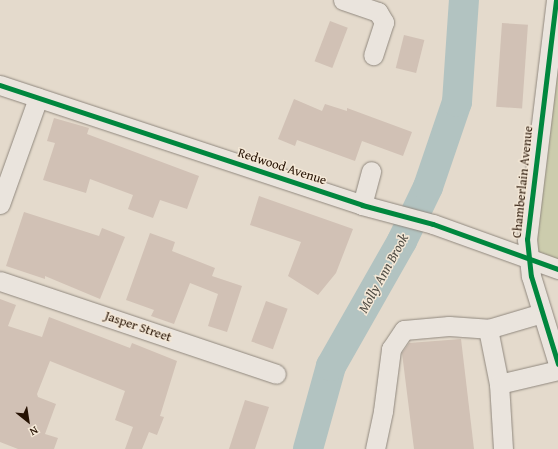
<!DOCTYPE html>
<style>
body{margin:0}
#map{position:relative;width:558px;height:449px;overflow:hidden;background:#e4dacc;font-family:"Gentium Book Plus",serif}
div>[style]{position:absolute}
[style*='--x']{left:calc(var(--x)*1px);top:calc(var(--y)*1px);width:calc(var(--w)*1px);rotate:calc(var(--a)*1deg)}
.green>*{inset:0;background:#ccccad}
.river>*{height:30px;margin:-15px;padding:0 15px;transform-origin:15px;border-radius:15px;background:#b2c3c1}
.building>*{inset:0;background:#d1c1b5;transform-origin:0 0}
.roads{filter:drop-shadow(0 0 1px #90887e) drop-shadow(0 0 1px #90887e)}
.minor>*{height:19px;margin:-9.5px;padding:0 9.5px;transform-origin:9.5px;border-radius:9.5px;background:#eae4dd}
.cycleway>*{height:5px;margin:-2.5px;padding:0 2.5px;transform-origin:2.5px;border-radius:2.5px;background:#00873e}
span{translate:-50% -50%;white-space:nowrap;text-align:center;line-height:1.15;-webkit-text-stroke:3px #f4e8d7;paint-order:stroke}
.street-label{font-size:13px;color:#261203}
.water-label{font-size:14px;color:#4f4c44;font-style:italic}
.north{position:absolute;left:8px;top:401px;width:40px;height:40px;-webkit-text-stroke:3px #f4e8d7;paint-order:stroke;rotate:150deg;font-size:11px;font-weight:700;line-height:16px;text-align:center;color:#261203}
.north::after{content:'';display:block;margin:auto;width:14px;height:18px;background:#261203;clip-path:polygon(50% 0,100% 100%,50% 72%,0 100%)}
</style>
<div id="map">
<div class="green">
<i style="clip-path:polygon(558px 28px,558px 268px,532px 259px)"></i>
</div>
<div class="river">
<i style="--x:308;--y:449;--w:86;--a:-74.5"></i>
<i style="--x:331;--y:366;--w:144;--a:-60.4"></i>
<i style="--x:402;--y:241;--w:60;--a:-64.3"></i>
<i style="--x:428;--y:187;--w:90;--a:-71.2"></i>
<i style="--x:457;--y:102;--w:102;--a:-86.1"></i>
</div>
<div class="building">
<i style="left:330px;top:21px;width:19px;height:43px;rotate:21deg"></i>
<i style="left:502px;top:23px;width:26px;height:84px;rotate:4deg"></i>
<i style="left:404px;top:35px;width:21px;height:34px;rotate:14deg"></i>
<i style="clip-path:polygon(294px 99px,322px 111px,325px 104px,347px 111px,347px 108px,412px 132px,403px 156px,362px 141px,355px 161px,297px 140px,295px 146px,278px 139px)"></i>
<i style="clip-path:polygon(54px 118px,89px 128px,87px 134px,199px 176px,187px 209px,160px 200px,153px 218px,128px 209px,133px 195px,90px 179px,86px 193px,43px 180px,55px 143px,47px 141px)"></i>
<i style="clip-path:polygon(259px 196px,353px 229px,336px 273px,318px 295px,288px 276px,301px 242px,250px 225px)"></i>
<i style="clip-path:polygon(24px 212px,99px 236px,102px 228px,125px 237px,100px 299px,45px 276px,45px 279px,6px 266px)"></i>
<i style="clip-path:polygon(150px 233px,175px 242px,172px 251px,215px 268px,212px 276px,242px 286px,227px 332px,208px 326px,218px 294px,190px 283px,174px 324px,151px 316px,154px 310px,126px 300px)"></i>
<i style="clip-path:polygon(0 299px,16px 305px,8px 326px,42px 337px,49px 317px,130px 348px,132px 343px,177px 361px,160px 416px,164px 417px,157px 435px,149px 432px,142px 449px,125px 449px,133px 427px,115px 420px,125px 391px,50px 361px,37px 394px,38px 397px,56px 404px,45px 434px,58px 438px,54px 449px,18px 449px,0 442px)"></i>
<i style="left:266px;top:301px;width:23px;height:43px;rotate:20deg"></i>
<i style="clip-path:polygon(461px 339px,474px 449px,414px 449px,402px 353px,409px 343px)"></i>
<i style="clip-path:polygon(245px 400px,269px 407px,255px 449px,229px 449px)"></i>
</div>
<div class="roads">
<div class="minor">
<i style="--x:343;--y:0;--w:37;--a:19"></i>
<i style="--x:378;--y:12;--w:12;--a:59"></i>
<i style="--x:384;--y:22;--w:35;--a:108"></i>
<i style="--x:556;--y:0;--w:241;--a:96.9"></i>
<i style="--x:527;--y:239;--w:37;--a:84"></i>
<i style="--x:531;--y:276;--w:92;--a:72.9"></i>
<i style="--x:0;--y:85;--w:381;--a:18.3"></i>
<i style="--x:362;--y:205;--w:73;--a:15"></i>
<i style="--x:433;--y:224;--w:133;--a:19.8"></i>
<i style="--x:0;--y:204;--w:113;--a:-70.3"></i>
<i style="--x:362;--y:205;--w:35;--a:-75"></i>
<i style="--x:0;--y:281;--w:291;--a:18.6"></i>
<i style="--x:488;--y:329;--w:56;--a:78.7"></i>
<i style="--x:375;--y:449;--w:39;--a:-78"></i>
<i style="--x:383;--y:411;--w:63;--a:-82.6"></i>
<i style="--x:391;--y:349;--w:23;--a:-56"></i>
<i style="--x:404;--y:330;--w:45;--a:-5.1"></i>
<i style="--x:449;--y:326;--w:39;--a:4"></i>
<i style="--x:488;--y:329;--w:56;--a:-16.5"></i>
<i style="--x:503;--y:449;--w:65;--a:-93.5"></i>
<i style="--x:499;--y:384;--w:61;--a:-13.3"></i>
</div>
</div>
<div class="cycleway">
<i style="--x:556;--y:0;--w:241;--a:96.9"></i>
<i style="--x:527;--y:239;--w:37;--a:84"></i>
<i style="--x:531;--y:276;--w:92;--a:72.9"></i>
<i style="--x:0;--y:85;--w:381;--a:18.3"></i>
<i style="--x:362;--y:205;--w:73;--a:15"></i>
<i style="--x:433;--y:224;--w:133;--a:19.8"></i>
</div>
<div class="street-label">
<span style="left:282px;top:167px;rotate:18deg">Redwood Avenue</span>
<span style="left:523px;top:182px;rotate:-84deg">Chamberlain Avenue</span>
<span style="left:138px;top:327px;rotate:19deg">Jasper Street</span>
</div>
<div class="water-label">
<span style="left:383px;top:273px;rotate:-61deg">Molly Ann Brook</span>
</div>
<div class="north">N</div>
</div>
